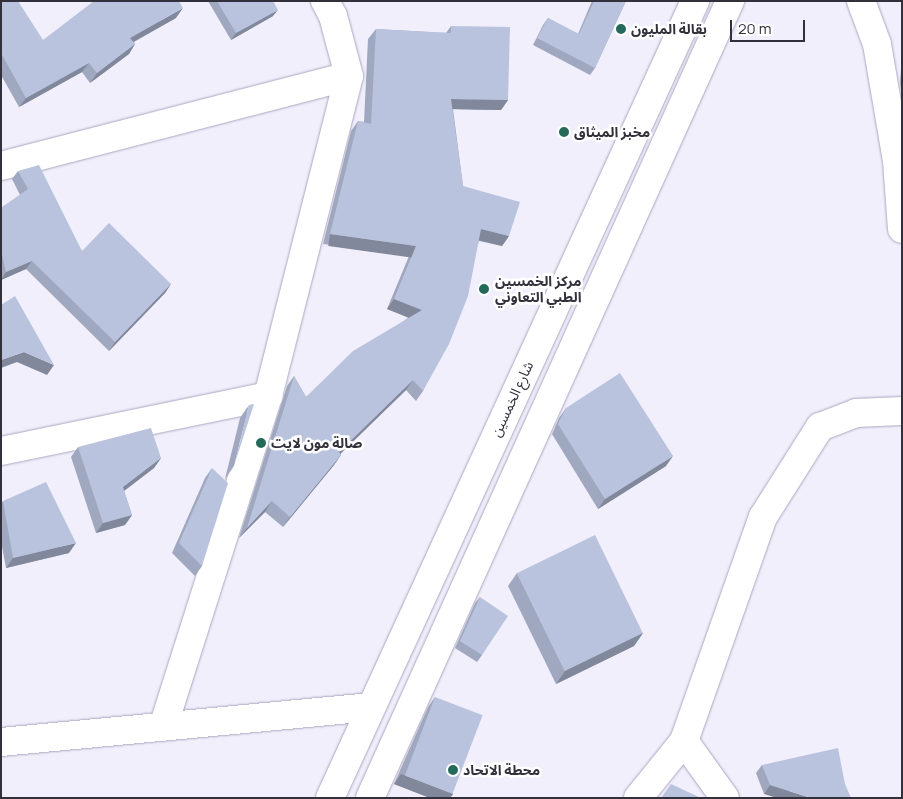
<!DOCTYPE html>
<meta charset="utf-8">
<style>
body{margin:0}
#map{position:relative;width:903px;height:799px;overflow:hidden;background:#f1effb;font-family:Manrope,"Noto Sans Arabic",sans-serif}
div>[style]{position:absolute}
[style*='--x']{left:calc(var(--x)*1px);top:calc(var(--y)*1px);width:calc(var(--w)*1px);rotate:calc(var(--a)*1deg)}
.roads{filter:drop-shadow(0 0 1px #aba6c1) drop-shadow(0 0 1px #aba6c1)}
.minor>*{height:28px;margin:-14px;padding:0 14px;transform-origin:14px;border-radius:14px;background:#fff}
.major>*{height:28px;margin:-14px;padding:0 14px;transform-origin:14px;border-radius:14px;background:#fff}
.wall>*{inset:0;background:#a0a8bf}
.shaded-wall>*{inset:0;background:#82889b;transform-origin:0 0}
.building>*{inset:0;background:#bac3de;transform-origin:0 0}
.dots>*{width:14px;height:14px;translate:-50% -50%;box-sizing:border-box;border:2px solid #fff;border-radius:50%}
span{translate:-50% -50%;white-space:nowrap;text-align:center;line-height:1.15;-webkit-text-stroke:5px #fff;paint-order:stroke}
.poi-label{font-size:14px;color:#32303b;font-weight:700}
.left{translate:0 -50%;text-align:left}
.street-label{font-size:14px;color:#32303b}
.frame{position:absolute;inset:0;border:2px solid #32303b;pointer-events:none}
.scale{position:absolute;left:730px;top:20px;width:75px;height:22px;box-sizing:border-box;border:2px solid #32303b;border-top:0;padding-left:6px;font-size:15px;line-height:18px;white-space:nowrap;color:#32303b;-webkit-text-stroke:4px #fff;paint-order:stroke}
</style>
<div id="map">
<div class="roads">
<div class="minor">
<i style="--x:861;--y:1;--w:46;--a:69.6"></i>
<i style="--x:877;--y:44;--w:119;--a:80.3"></i>
<i style="--x:897;--y:161;--w:68;--a:85.8"></i>
<i style="--x:1;--y:166;--w:359;--a:-14.5"></i>
<i style="--x:1;--y:451;--w:273;--a:-11.6"></i>
<i style="--x:164;--y:724;--w:344;--a:-72.4"></i>
<i style="--x:268;--y:396;--w:330;--a:-75.8"></i>
<i style="--x:349;--y:76;--w:62;--a:-104.9"></i>
<i style="--x:333;--y:16;--w:17;--a:-118"></i>
<i style="--x:684;--y:741;--w:70;--a:54.3"></i>
<i style="--x:1;--y:742;--w:371;--a:-5.4"></i>
<i style="--x:638;--y:798;--w:73;--a:-51.1"></i>
<i style="--x:684;--y:741;--w:238;--a:-70.6"></i>
<i style="--x:763;--y:517;--w:107;--a:-57.7"></i>
<i style="--x:820;--y:427;--w:39;--a:-21"></i>
<i style="--x:856;--y:413;--w:46;--a:-2.5"></i>
</div>
<div class="major">
<i style="--x:330;--y:798;--w:877;--a:-65.39"></i>
<i style="--x:370;--y:798;--w:875;--a:-65.69"></i>
</div>
</div>
<div class="wall">
<i style="clip-path:polygon(1px 1px,43px 40px,176px 18px,134px 42px,135px 44px,129px 54px,90px 83px,82px 72px,19px 107px,1px 75px)"></i>
<i style="clip-path:polygon(208px 1px,273px 1px,273px 16px,231px 40px)"></i>
<i style="clip-path:polygon(592px 1px,626px 1px,595px 68px,590px 75px,533px 45px,543px 25px,548px 18px,578px 34px)"></i>
<i style="clip-path:polygon(451px 26px,508px 100px,501px 110px,453px 109px,463px 186px,509px 236px,502px 246px,479px 241px,423px 391px,416px 401px,406px 390px,340px 454px,341px 455px,334px 465px,283px 527px,265px 512px,239px 538px,287px 386px,294px 376px,306px 397px,409px 317px,387px 309px,409px 256px,323px 244px,351px 131px,358px 121px,364px 122px,368px 39px,376px 29px,446px 33px)"></i>
<i style="clip-path:polygon(902px 53px,902px 96px,900px 83px)"></i>
<i style="clip-path:polygon(18px 171px,82px 251px,171px 284px,165px 293px,109px 351px,26px 269px,1px 280px,1px 208px,20px 195px,12px 179px)"></i>
<i style="clip-path:polygon(249px 405px,234px 466px,225px 479px,240px 418px)"></i>
<i style="clip-path:polygon(566px 408px,666px 466px,598px 509px,552px 434px,559px 418px)"></i>
<i style="clip-path:polygon(78px 447px,161px 458px,154px 468px,124px 491px,132px 515px,125px 525px,96px 533px,71px 457px)"></i>
<i style="clip-path:polygon(212px 468px,202px 566px,195px 576px,172px 553px,205px 478px)"></i>
<i style="clip-path:polygon(3px 501px,69px 553px,6px 568px,1px 541px,1px 504px)"></i>
<i style="clip-path:polygon(517px 573px,643px 633px,634px 646px,556px 684px,508px 586px)"></i>
<i style="clip-path:polygon(480px 597px,482px 655px,477px 662px,455px 648px,475px 603px)"></i>
<i style="clip-path:polygon(435px 697px,453px 794px,450px 798px,430px 798px,394px 784px,428px 707px)"></i>
<i style="clip-path:polygon(762px 765px,845px 784px,764px 794px,756px 773px)"></i>
</div>
<div class="shaded-wall">
<i style="clip-path:polygon(183px 8px,176px 18px,124px 47px,130px 38px)"></i>
<i style="clip-path:polygon(278px 10px,273px 16px,231px 40px,236px 33px)"></i>
<i style="clip-path:polygon(135px 44px,129px 54px,90px 83px,97px 73px)"></i>
<i style="clip-path:polygon(89px 63px,82px 72px,19px 107px,26px 98px)"></i>
<i style="clip-path:polygon(451px 99px,508px 100px,501px 110px,444px 109px)"></i>
<i style="clip-path:polygon(481px 229px,509px 236px,502px 246px,474px 239px)"></i>
<i style="left:330px;top:234px;width:87px;height:12px;rotate:8deg"></i>
<i style="clip-path:polygon(32px 261px,26px 269px,1px 280px,6px 272px)"></i>
<i style="clip-path:polygon(171px 284px,165px 293px,109px 351px,115px 342px)"></i>
<i style="clip-path:polygon(394px 299px,422px 310px,414px 320px,387px 309px)"></i>
<i style="clip-path:polygon(24px 352px,54px 365px,47px 375px,17px 362px,1px 368px,1px 360px)"></i>
<i style="clip-path:polygon(413px 380px,406px 390px,332px 462px,339px 452px)"></i>
<i style="clip-path:polygon(341px 455px,334px 465px,283px 527px,290px 517px)"></i>
<i style="clip-path:polygon(673px 456px,666px 466px,598px 509px,605px 499px)"></i>
<i style="clip-path:polygon(161px 458px,154px 468px,116px 497px,123px 487px)"></i>
<i style="clip-path:polygon(272px 501px,265px 512px,239px 538px,247px 528px)"></i>
<i style="clip-path:polygon(132px 515px,125px 525px,96px 533px,103px 523px)"></i>
<i style="clip-path:polygon(76px 543px,69px 553px,6px 568px,13px 558px)"></i>
<i style="clip-path:polygon(643px 633px,634px 646px,556px 684px,565px 671px)"></i>
<i style="clip-path:polygon(401px 774px,453px 794px,450px 798px,430px 798px,394px 784px)"></i>
<i style="clip-path:polygon(770px 785px,811px 798px,777px 798px,764px 794px)"></i>
</div>
<div class="building">
<i style="clip-path:polygon(1px 1px,18px 1px,43px 40px,94px 1px,179px 1px,183px 8px,130px 38px,135px 44px,97px 73px,89px 63px,26px 98px,1px 53px)"></i>
<i style="clip-path:polygon(217px 1px,273px 1px,278px 10px,236px 33px)"></i>
<i style="clip-path:polygon(594px 1px,626px 1px,595px 68px,537px 38px,548px 18px,579px 34px)"></i>
<i style="clip-path:polygon(451px 26px,510px 27px,508px 100px,451px 99px,463px 186px,520px 202px,509px 236px,481px 229px,468px 296px,449px 344px,423px 391px,413px 380px,339px 452px,341px 455px,290px 517px,272px 501px,247px 528px,294px 376px,306px 397px,353px 351px,422px 310px,394px 299px,416px 246px,330px 234px,358px 121px,371px 124px,376px 29px,451px 33px)"></i>
<i style="clip-path:polygon(39px 165px,82px 251px,109px 223px,171px 284px,115px 342px,32px 261px,6px 272px,1px 250px,1px 208px,28px 189px,18px 171px)"></i>
<i style="clip-path:polygon(15px 296px,54px 365px,24px 352px,1px 360px,1px 305px)"></i>
<i style="clip-path:polygon(620px 373px,673px 456px,605px 499px,558px 424px,566px 408px)"></i>
<i style="clip-path:polygon(254px 404px,234px 466px,249px 405px)"></i>
<i style="clip-path:polygon(151px 428px,161px 458px,123px 487px,132px 515px,103px 523px,78px 447px)"></i>
<i style="clip-path:polygon(212px 468px,228px 483px,202px 566px,179px 543px)"></i>
<i style="clip-path:polygon(46px 482px,76px 543px,13px 558px,3px 501px)"></i>
<i style="left:595px;top:535px;width:109px;height:87px;rotate:64deg"></i>
<i style="clip-path:polygon(480px 597px,508px 616px,482px 655px,460px 641px)"></i>
<i style="left:435px;top:697px;width:51px;height:84px;rotate:21deg"></i>
<i style="clip-path:polygon(838px 748px,845px 784px,851px 798px,811px 798px,770px 785px,762px 765px)"></i>
<i style="clip-path:polygon(671px 784px,701px 798px,661px 798px)"></i>
</div>
<div class="dots">
<i style="left:621px;top:29px;background:#25695a"></i>
<i style="left:564px;top:132px;background:#25695a"></i>
<i style="left:484px;top:289px;background:#25695a"></i>
<i style="left:261px;top:443px;background:#25695a"></i>
<i style="left:453px;top:770px;background:#25695a"></i>
</div>
<div class="poi-label">
<span class="left" style="left:631px;top:29px">بقالة المليون</span>
<span class="left" style="left:574px;top:132px">مخبز الميثاق</span>
<span class="left" style="left:495px;top:289px">مركز الخمسين<br>الطبي التعاوني</span>
<span class="left" style="left:271px;top:443px">صالة مون لايت</span>
<span class="left" style="left:463px;top:770px">محطة الاتحاد</span>
</div>
<div class="street-label">
<span style="left:512px;top:399px;rotate:-65deg">شارع الخمسين</span>
</div>
<div class="frame"></div>
<div class="scale">20 m</div>
</div>
